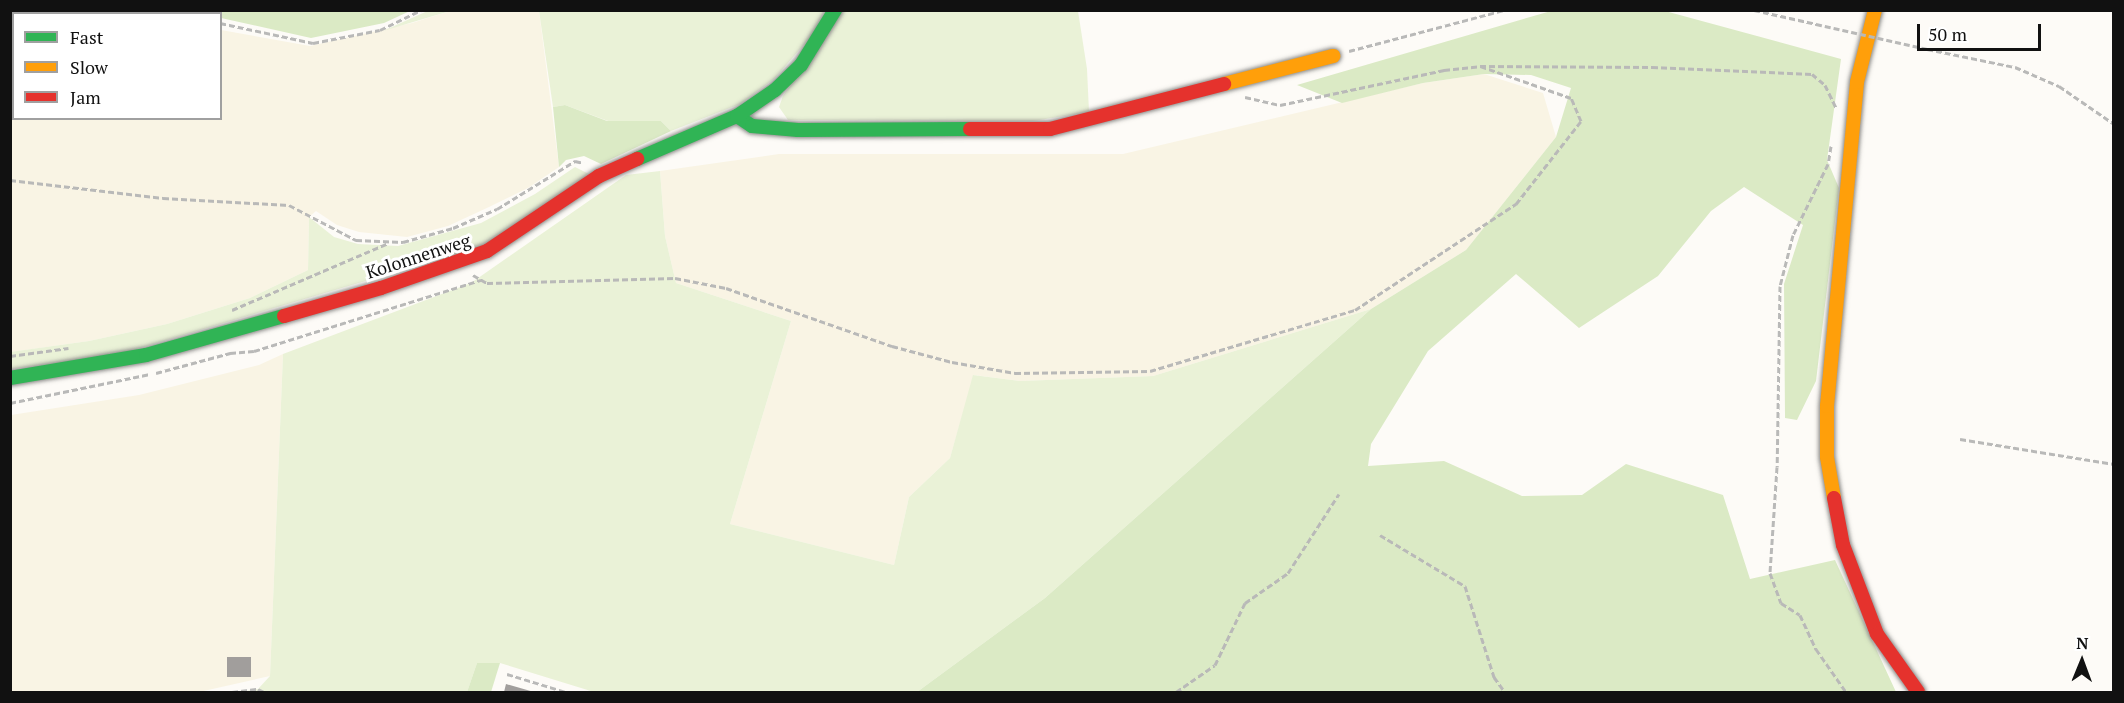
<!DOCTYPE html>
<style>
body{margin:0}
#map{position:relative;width:2124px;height:703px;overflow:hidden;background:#fdfbf7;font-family:"PT Serif",serif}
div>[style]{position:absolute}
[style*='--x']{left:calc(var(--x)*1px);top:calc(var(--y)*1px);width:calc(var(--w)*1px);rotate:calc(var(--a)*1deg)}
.farmland>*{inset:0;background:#f9f4e4}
.green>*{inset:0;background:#eaf2d7}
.forest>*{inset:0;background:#dbeac5}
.building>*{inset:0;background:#a19e9c;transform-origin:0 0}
.path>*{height:3px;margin-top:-1.5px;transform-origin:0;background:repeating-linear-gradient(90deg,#b9b9b8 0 6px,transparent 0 9px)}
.roads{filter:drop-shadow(0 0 2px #8e8d8b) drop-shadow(0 0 2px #8e8d8b)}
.fast>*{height:14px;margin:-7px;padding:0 7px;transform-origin:7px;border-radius:7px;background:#30b455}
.slow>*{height:14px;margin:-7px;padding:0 7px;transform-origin:7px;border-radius:7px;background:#ff9f0a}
.jam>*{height:14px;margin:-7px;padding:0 7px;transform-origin:7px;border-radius:7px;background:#e5322d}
.path-bridge>*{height:3px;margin-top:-1.5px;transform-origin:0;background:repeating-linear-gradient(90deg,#b9b9b8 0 6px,transparent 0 9px)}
span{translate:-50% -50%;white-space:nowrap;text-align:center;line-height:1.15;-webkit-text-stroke:6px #fff;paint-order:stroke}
.street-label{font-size:18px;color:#111}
.frame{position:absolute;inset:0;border:12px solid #111;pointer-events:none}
.legend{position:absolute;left:12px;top:12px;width:210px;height:108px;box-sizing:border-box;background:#fff;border:2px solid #a0a0a0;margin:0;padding:8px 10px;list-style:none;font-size:18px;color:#111}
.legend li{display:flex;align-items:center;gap:12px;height:30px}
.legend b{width:30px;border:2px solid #a0a0a0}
.north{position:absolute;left:2052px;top:631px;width:60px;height:60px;-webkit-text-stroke:4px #fff;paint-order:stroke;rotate:1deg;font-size:16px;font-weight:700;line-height:24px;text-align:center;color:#111}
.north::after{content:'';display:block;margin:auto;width:21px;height:27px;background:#111;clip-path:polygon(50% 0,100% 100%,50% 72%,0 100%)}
.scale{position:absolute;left:1917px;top:24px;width:124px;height:27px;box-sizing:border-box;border:3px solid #111;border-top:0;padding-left:8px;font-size:18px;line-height:21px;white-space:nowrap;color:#111;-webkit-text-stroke:4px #fff;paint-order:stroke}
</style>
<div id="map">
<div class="farmland">
<i style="clip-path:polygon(113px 10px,129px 13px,14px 14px,14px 118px,220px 118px,221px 30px,310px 46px,412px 23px,450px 11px,539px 11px,559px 167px,528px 188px,489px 207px,448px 226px,407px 237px,359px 232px,337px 225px,316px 211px,309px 217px,308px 270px,250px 298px,167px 324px,89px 341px,11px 352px,10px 11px)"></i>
<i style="clip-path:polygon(1484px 74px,1543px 93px,1556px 137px,1466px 250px,1371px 309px,1153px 376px,1020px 381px,974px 375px,950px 458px,909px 497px,894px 565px,730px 524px,791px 321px,676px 283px,665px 236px,660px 171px,779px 154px,1123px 154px,1423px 83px)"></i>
<i style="clip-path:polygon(283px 354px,270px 676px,199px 692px,11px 692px,11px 415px,139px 395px,259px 365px)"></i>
</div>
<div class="green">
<i style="clip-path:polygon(428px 11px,450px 11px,383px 31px,423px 13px)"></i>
<i style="clip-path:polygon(539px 11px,824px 11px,813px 34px,775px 78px,740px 104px,671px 131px,661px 121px,608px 121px,565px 105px,553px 107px)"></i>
<i style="clip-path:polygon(842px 11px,1078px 11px,1087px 69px,1089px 112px,1033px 121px,788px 120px,779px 107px,783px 96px)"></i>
<i style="clip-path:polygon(575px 167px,589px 174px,487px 245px,116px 355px,11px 369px,10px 352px,89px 341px,167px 324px,250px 298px,308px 270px,309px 217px,334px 237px,358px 244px,398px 246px,481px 223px,535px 194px)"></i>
<i style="clip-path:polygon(660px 171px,665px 236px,676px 283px,791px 321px,730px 524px,894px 565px,909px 497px,950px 458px,973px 375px,1020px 381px,1153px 376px,1371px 309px,1045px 598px,917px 692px,594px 692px,500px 663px,477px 663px,467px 692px,241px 692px,258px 689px,270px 676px,283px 354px,471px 283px,626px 175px)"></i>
</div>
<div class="forest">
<i style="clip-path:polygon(183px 11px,410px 10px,410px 11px,384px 23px,311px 38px,221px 18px,220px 14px)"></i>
<i style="clip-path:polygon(1551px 11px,1665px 11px,1841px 59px,1827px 160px,1839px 188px,1816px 381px,1797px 420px,1785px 418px,1784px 284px,1803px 225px,1744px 187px,1711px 211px,1658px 276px,1579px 328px,1516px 274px,1428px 351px,1371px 444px,1368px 466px,1444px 461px,1522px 496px,1582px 495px,1626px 464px,1723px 495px,1750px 579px,1835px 560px,1896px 692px,917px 692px,1045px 598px,1371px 309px,1466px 250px,1556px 137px,1571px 88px,1531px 75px,1484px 74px,1423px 83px,1342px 103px,1297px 85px)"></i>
<i style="clip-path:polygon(565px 105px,607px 121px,661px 121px,671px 131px,601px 164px,584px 156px,566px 160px,559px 167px,553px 107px)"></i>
<i style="clip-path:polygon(477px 663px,500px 663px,491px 692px,467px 692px)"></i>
</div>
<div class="building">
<i style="left:227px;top:657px;width:24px;height:20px"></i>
<i style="clip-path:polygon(506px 684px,534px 692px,504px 692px)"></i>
</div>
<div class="path">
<i style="--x:152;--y:10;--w:19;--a:12"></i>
<i style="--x:174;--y:10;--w:10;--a:24"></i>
<i style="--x:1754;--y:10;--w:64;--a:12.7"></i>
<i style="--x:220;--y:23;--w:95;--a:12.1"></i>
<i style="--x:313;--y:43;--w:68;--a:-11"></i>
<i style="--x:380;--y:30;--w:46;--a:-26"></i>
<i style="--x:1927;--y:49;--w:90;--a:11.6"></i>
<i style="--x:2015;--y:67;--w:48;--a:23.4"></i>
<i style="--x:2059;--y:86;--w:67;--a:34.6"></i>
<i style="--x:1349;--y:51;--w:160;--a:-14.8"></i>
<i style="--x:1245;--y:97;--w:36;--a:13"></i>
<i style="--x:1280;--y:105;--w:168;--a:-12"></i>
<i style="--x:1444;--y:70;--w:36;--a:-6"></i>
<i style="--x:1480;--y:66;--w:172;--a:0.3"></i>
<i style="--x:1652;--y:67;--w:160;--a:2.5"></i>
<i style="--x:1812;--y:74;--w:17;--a:40"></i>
<i style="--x:1825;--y:85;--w:25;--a:64"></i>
<i style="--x:1831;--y:146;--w:18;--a:99"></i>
<i style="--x:1828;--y:164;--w:79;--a:116.2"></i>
<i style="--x:1793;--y:235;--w:53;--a:104.3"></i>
<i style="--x:1780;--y:286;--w:181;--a:90.9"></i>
<i style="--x:1777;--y:467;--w:106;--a:93.8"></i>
<i style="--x:1770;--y:573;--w:32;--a:70"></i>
<i style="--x:1781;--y:603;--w:22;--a:32"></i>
<i style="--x:1800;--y:615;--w:38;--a:65"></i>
<i style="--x:1816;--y:649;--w:52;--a:55.1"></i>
<i style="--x:10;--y:180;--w:154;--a:6.7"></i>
<i style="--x:163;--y:198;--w:126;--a:3.2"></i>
<i style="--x:289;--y:205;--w:76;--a:27.6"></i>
<i style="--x:356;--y:240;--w:47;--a:2.4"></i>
<i style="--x:403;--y:242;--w:52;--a:-15.6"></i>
<i style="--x:453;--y:228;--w:48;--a:-23.4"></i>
<i style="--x:497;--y:209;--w:92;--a:-31.6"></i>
<i style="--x:575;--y:161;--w:9;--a:13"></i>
<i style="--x:473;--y:275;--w:16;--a:30"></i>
<i style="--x:487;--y:283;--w:188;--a:-1.5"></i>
<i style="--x:675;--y:278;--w:52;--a:11.1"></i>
<i style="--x:726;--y:288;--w:176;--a:19.3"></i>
<i style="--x:892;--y:346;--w:62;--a:14.9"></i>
<i style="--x:952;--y:362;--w:64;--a:9.9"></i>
<i style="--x:1015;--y:373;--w:135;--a:-0.8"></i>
<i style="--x:1150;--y:371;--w:214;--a:-16.6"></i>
<i style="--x:1355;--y:310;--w:193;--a:-33.4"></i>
<i style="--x:1516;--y:204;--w:105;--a:-51.9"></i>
<i style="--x:1581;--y:121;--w:25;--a:-113"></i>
<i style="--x:1571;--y:98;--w:96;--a:-160.6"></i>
<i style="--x:232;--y:310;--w:170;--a:-23.2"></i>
<i style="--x:10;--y:356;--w:59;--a:-7.9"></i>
<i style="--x:156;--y:373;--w:77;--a:-15.1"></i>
<i style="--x:230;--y:353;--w:24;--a:-5"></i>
<i style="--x:254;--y:351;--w:238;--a:-17.4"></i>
<i style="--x:10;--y:403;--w:143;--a:-11.7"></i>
<i style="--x:1960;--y:439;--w:156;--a:9.2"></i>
<i style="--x:1380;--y:535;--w:99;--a:31"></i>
<i style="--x:1465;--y:586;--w:96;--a:72.3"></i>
<i style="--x:1494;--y:677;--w:19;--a:54"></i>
<i style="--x:507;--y:674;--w:62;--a:17"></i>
<i style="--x:232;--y:692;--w:26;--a:-7"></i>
<i style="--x:258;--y:689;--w:7;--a:27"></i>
<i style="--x:1176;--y:692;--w:47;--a:-34.7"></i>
<i style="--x:1215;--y:665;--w:69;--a:-64.2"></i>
<i style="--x:1245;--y:603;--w:52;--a:-34.9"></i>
<i style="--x:1288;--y:573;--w:94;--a:-57.2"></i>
</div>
<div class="roads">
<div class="fast">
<i style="--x:737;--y:116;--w:18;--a:34"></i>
<i style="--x:752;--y:126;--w:46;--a:5"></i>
<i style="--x:798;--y:130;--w:172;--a:-0.3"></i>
<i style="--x:637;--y:159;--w:109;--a:-23.3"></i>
<i style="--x:737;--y:116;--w:46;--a:-34.4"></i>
<i style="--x:775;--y:90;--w:36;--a:-44"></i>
<i style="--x:801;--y:65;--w:65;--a:-58.3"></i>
<i style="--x:10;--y:378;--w:138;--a:-9.6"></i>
<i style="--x:146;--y:355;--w:143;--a:-15.8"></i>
</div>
<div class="slow">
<i style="--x:1224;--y:84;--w:113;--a:-14.4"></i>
<i style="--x:1834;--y:498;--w:42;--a:-99.7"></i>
<i style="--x:1827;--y:457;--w:51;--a:-90"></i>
<i style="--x:1827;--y:406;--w:325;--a:-84.7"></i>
<i style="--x:1857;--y:82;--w:74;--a:-76"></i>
</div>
<div class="jam">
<i style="--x:970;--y:129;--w:80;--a:0"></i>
<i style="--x:1050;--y:129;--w:180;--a:-14.5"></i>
<i style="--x:284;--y:316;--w:101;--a:-16.1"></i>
<i style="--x:381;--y:288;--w:112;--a:-19.2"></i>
<i style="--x:487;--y:251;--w:135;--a:-33.8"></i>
<i style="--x:599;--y:176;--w:42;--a:-24.1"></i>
<i style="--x:1834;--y:498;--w:48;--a:79.2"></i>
<i style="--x:1843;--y:545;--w:95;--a:69.1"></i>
<i style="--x:1877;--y:634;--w:71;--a:54.7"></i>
</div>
</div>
<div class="path-bridge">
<i style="--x:1816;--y:24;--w:114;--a:12.7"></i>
</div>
<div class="street-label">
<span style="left:418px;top:256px;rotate:-18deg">Kolonnenweg</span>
</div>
<div class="frame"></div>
<ul class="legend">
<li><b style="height:8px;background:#30b455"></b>Fast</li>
<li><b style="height:8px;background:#ff9f0a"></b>Slow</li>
<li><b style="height:8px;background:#e5322d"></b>Jam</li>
</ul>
<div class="north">N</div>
<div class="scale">50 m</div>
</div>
